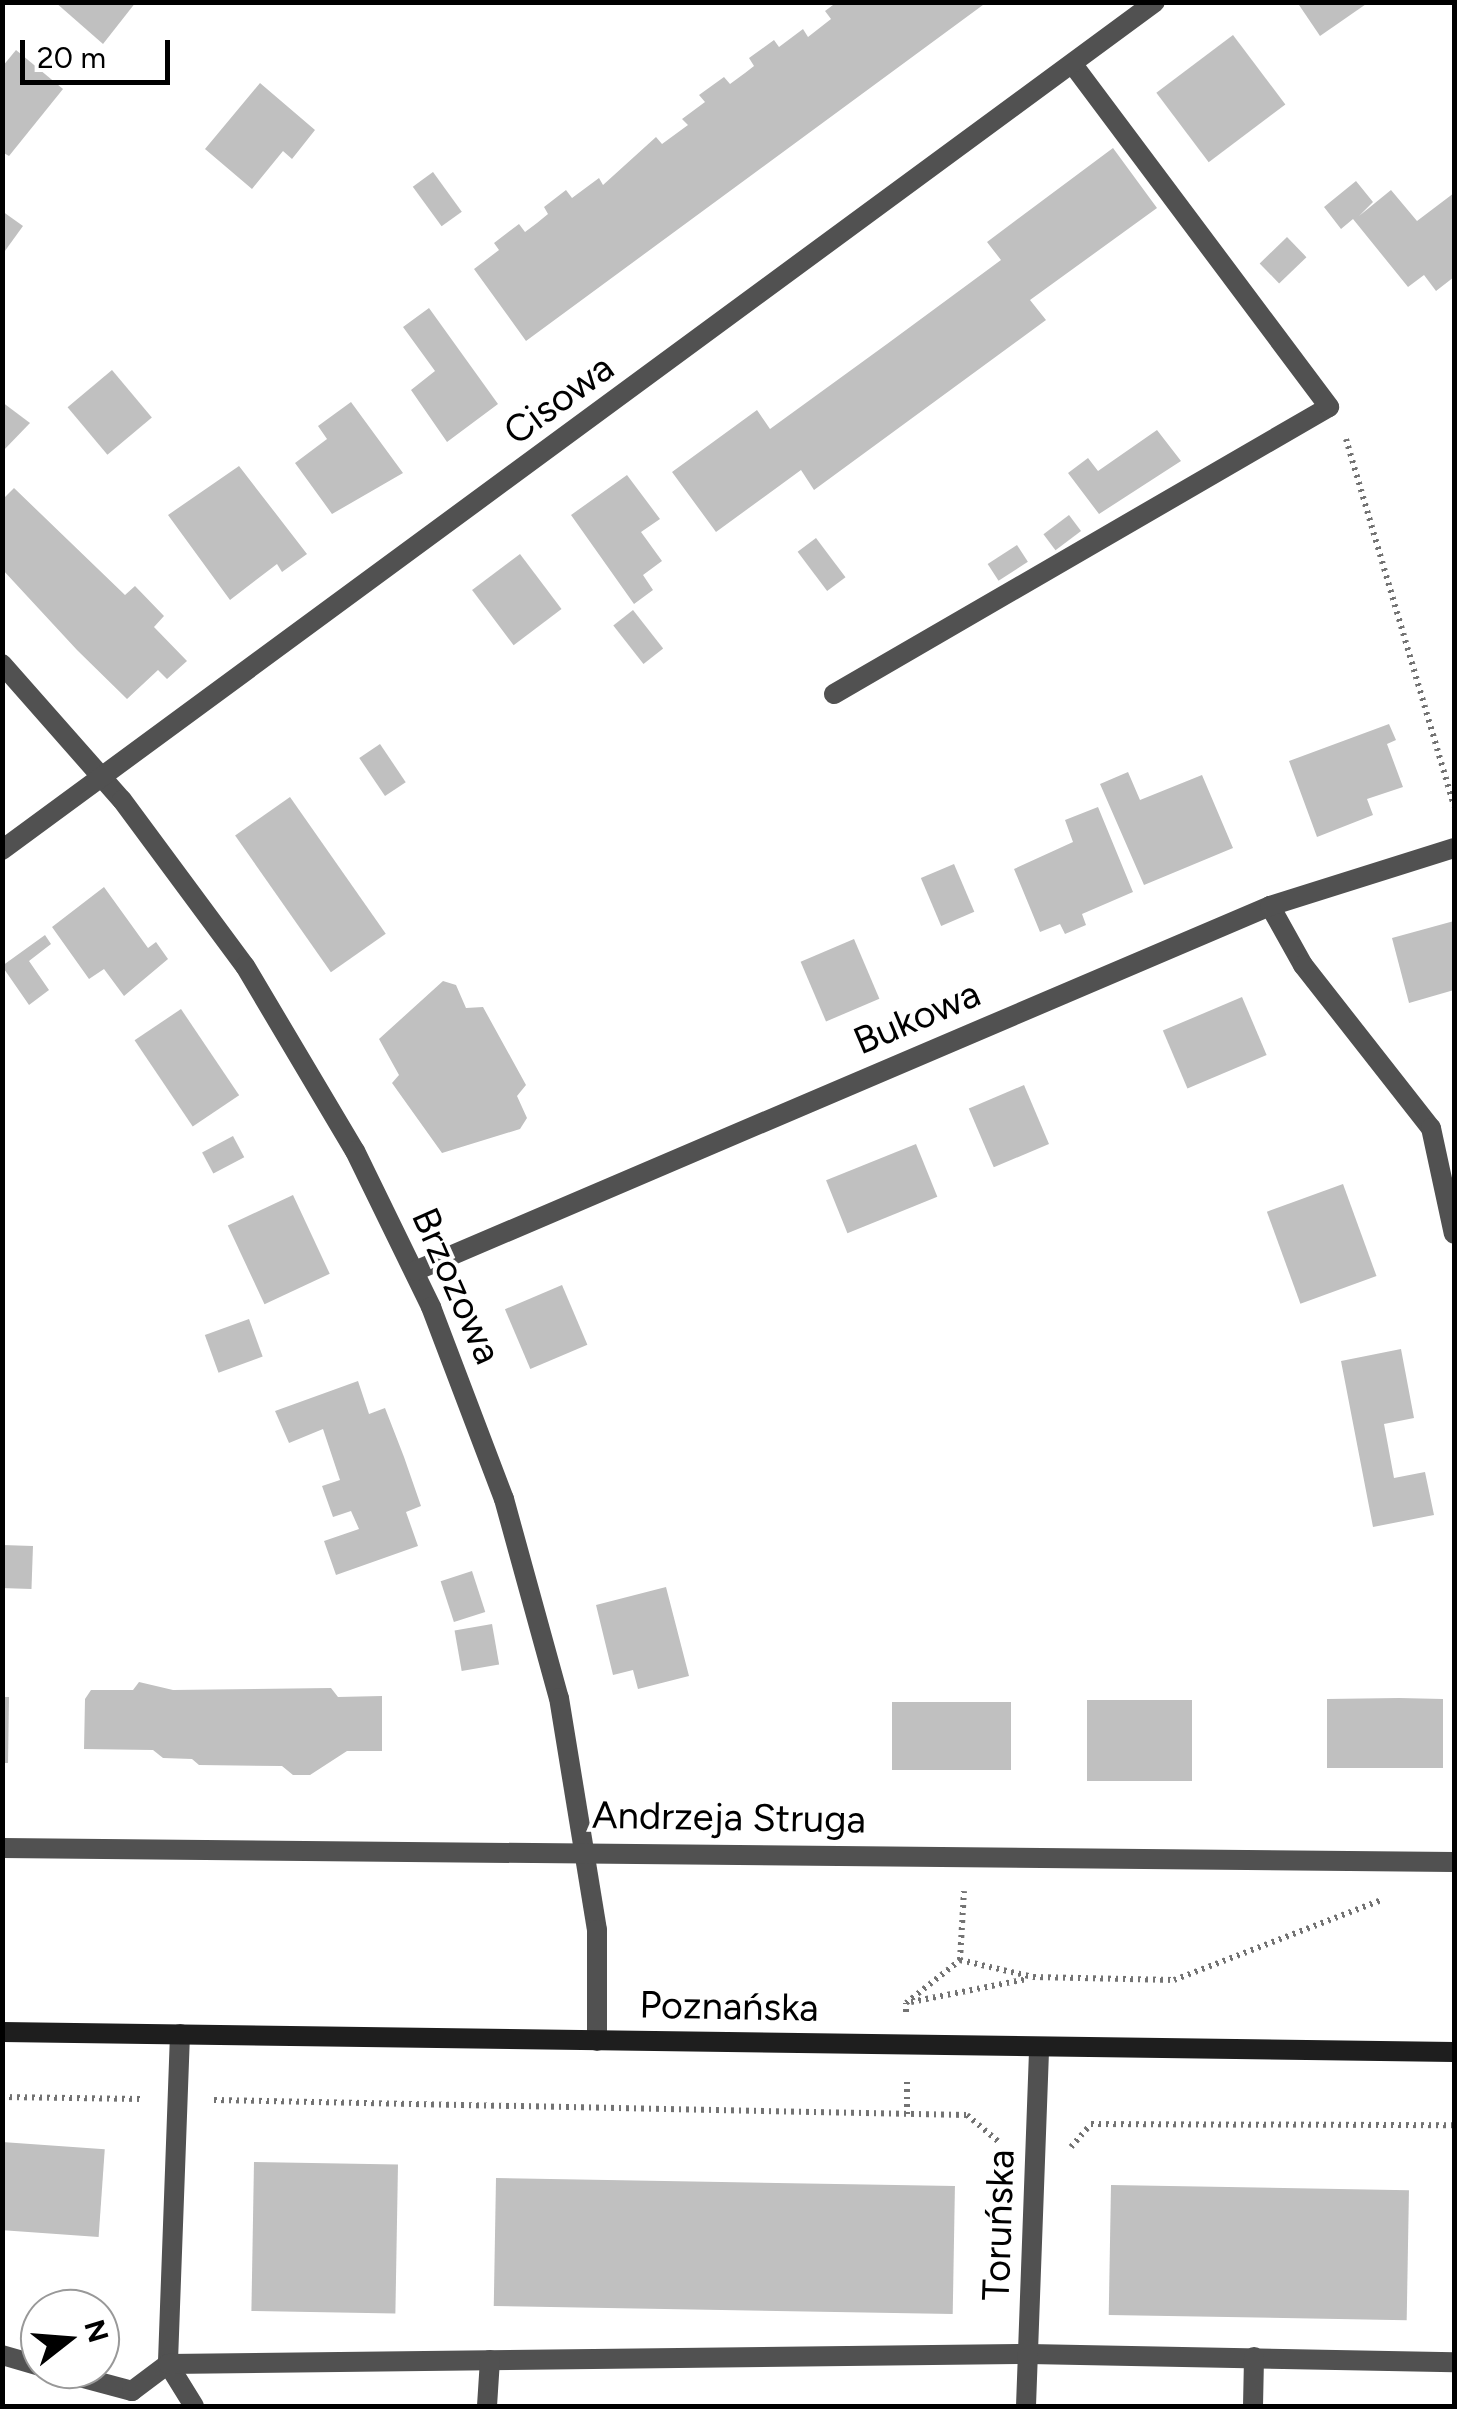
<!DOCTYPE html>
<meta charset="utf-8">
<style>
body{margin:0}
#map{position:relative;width:1457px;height:2409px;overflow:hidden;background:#fff;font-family:Figtree,sans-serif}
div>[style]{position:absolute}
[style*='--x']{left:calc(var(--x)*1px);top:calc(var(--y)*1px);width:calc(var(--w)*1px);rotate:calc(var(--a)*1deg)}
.building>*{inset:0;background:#c0c0c0;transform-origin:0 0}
.path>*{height:6px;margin-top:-3px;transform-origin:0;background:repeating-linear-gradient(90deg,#737373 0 2.5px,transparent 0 7.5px)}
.lane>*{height:20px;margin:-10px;padding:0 10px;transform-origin:10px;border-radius:10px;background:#515151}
.street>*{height:20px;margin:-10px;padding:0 10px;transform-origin:10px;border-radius:10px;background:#515151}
.secondary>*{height:20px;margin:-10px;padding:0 10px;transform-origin:10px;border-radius:10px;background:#1e1e1e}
span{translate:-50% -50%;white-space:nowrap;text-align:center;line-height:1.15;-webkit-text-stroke:8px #fff;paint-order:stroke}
.street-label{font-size:38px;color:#000}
.frame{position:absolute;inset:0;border:5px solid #000;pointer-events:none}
.north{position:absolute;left:20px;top:2289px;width:100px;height:100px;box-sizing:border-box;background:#fff;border:2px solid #999;border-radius:50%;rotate:73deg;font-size:28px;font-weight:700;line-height:40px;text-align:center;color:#000}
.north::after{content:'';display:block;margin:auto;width:35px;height:45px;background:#000;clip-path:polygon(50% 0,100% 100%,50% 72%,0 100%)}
.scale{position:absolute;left:20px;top:40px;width:150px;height:45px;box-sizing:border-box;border:5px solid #000;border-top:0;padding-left:12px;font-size:30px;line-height:35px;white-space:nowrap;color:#000;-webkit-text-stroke:8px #fff;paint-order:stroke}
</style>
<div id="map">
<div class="building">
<i style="clip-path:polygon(55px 2px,136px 2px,103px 44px)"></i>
<i style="clip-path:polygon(837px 2px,987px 2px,526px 341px,474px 269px,499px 250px,494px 243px,519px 224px,525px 232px,537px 223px,548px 214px,544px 207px,566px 190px,572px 198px,599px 178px,603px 185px,656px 137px,662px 144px,688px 125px,682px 119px,705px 102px,699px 95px,724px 77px,730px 84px,745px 73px,754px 66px,749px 58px,774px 40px,779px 47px,803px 29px,808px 37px,831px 19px,825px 11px)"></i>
<i style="clip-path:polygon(1297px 2px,1369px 2px,1320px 36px)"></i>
<i style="left:1233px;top:35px;width:87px;height:96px;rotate:53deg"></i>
<i style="clip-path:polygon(16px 50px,63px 89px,9px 156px,2px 152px,2px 67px)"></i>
<i style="clip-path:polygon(260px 83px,315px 130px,292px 159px,283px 151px,252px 189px,205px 149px)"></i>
<i style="clip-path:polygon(1113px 148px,1157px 208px,1030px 300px,1046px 320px,814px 490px,801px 470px,716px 532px,672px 472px,757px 410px,770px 429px,887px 344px,1001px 260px,987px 242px)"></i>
<i style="left:433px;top:172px;width:49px;height:25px;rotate:54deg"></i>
<i style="clip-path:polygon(1356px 181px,1373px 202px,1359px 216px,1391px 190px,1417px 221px,1454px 193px,1454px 277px,1436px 291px,1424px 275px,1408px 287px,1353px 219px,1341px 229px,1324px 207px)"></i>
<i style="clip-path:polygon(2px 211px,23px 226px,2px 255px)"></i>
<i style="left:1287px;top:237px;width:28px;height:38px;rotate:46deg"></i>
<i style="clip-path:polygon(429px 308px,498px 404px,447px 442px,411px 390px,435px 371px,403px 327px)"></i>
<i style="left:112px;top:370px;width:62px;height:58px;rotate:50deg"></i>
<i style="clip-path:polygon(2px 402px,30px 423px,2px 452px)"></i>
<i style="clip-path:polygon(351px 402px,403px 473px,332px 514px,295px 463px,327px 439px,318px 426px)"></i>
<i style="clip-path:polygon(1157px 430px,1181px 461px,1099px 514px,1068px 473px,1088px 458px,1098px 471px)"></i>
<i style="clip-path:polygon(239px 466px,307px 554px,282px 572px,277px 564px,230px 600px,168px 515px)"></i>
<i style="clip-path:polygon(627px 475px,660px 519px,641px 532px,662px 561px,643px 575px,653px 590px,634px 604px,571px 515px)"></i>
<i style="clip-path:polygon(14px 488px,125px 595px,135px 586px,164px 616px,154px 627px,187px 661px,167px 679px,158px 670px,127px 699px,77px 650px,2px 569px,2px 500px)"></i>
<i style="left:1069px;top:515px;width:20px;height:32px;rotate:53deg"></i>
<i style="left:816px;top:538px;width:49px;height:23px;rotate:53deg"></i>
<i style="left:1017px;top:545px;width:20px;height:35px;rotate:57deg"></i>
<i style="left:520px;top:554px;width:69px;height:60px;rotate:53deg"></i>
<i style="left:633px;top:610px;width:49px;height:25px;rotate:52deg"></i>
<i style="clip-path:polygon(1389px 724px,1396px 740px,1387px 744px,1403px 787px,1367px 799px,1373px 815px,1317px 837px,1289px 761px)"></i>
<i style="left:380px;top:744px;width:46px;height:25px;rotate:56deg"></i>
<i style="clip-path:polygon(1128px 772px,1140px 800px,1202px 775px,1233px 848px,1144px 885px,1100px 784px)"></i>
<i style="left:290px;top:797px;width:167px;height:67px;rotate:55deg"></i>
<i style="clip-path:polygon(1098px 807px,1133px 892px,1082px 914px,1086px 925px,1065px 934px,1060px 924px,1040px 932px,1014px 869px,1073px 842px,1065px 820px)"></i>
<i style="left:954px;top:864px;width:52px;height:36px;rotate:67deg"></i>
<i style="clip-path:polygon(104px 887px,148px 948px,156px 942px,168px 959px,124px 996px,104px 969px,89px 979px,52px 927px)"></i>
<i style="clip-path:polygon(1454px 921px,1454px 990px,1409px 1003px,1392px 938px)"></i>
<i style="clip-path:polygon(45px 935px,51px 944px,29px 961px,49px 990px,29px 1005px,2px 966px)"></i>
<i style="left:854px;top:939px;width:65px;height:58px;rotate:67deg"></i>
<i style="clip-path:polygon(443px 981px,456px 985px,466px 1008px,483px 1007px,526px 1085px,517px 1096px,527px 1118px,520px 1129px,442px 1153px,392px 1083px,399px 1075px,379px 1039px)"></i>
<i style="left:1242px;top:997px;width:63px;height:86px;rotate:67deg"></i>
<i style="left:181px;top:1009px;width:104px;height:56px;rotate:56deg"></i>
<i style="left:1024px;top:1085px;width:64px;height:60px;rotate:67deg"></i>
<i style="left:233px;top:1136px;width:24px;height:35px;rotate:62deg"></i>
<i style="left:916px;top:1144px;width:57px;height:97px;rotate:68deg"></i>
<i style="left:1343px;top:1184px;width:98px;height:81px;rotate:70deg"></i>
<i style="left:293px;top:1195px;width:87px;height:72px;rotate:65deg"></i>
<i style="left:562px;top:1285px;width:65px;height:62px;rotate:67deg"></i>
<i style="left:249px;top:1319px;width:40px;height:47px;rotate:70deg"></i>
<i style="clip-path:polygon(1401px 1349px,1414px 1418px,1384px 1424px,1394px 1478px,1425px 1472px,1434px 1515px,1373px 1527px,1341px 1361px)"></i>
<i style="clip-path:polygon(358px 1381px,369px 1414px,385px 1408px,404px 1457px,421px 1506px,406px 1512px,418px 1546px,336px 1575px,324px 1541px,359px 1529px,351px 1511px,333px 1517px,322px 1486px,340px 1480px,323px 1429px,289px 1443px,275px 1411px)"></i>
<i style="left:2px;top:1545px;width:31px;height:43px;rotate:2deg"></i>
<i style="left:472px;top:1571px;width:43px;height:33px;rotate:72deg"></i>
<i style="clip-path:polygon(666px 1587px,689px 1676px,638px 1689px,633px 1670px,613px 1675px,596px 1605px)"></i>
<i style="left:492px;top:1624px;width:41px;height:38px;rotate:80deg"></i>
<i style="clip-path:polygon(139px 1682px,173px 1690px,331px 1688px,338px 1697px,382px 1696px,382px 1751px,347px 1751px,310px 1775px,293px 1775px,282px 1766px,199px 1765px,192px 1759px,163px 1758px,153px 1750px,84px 1749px,85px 1699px,91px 1690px,133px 1690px)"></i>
<i style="clip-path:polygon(2px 1697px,9px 1697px,8px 1763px,2px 1763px)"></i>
<i style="clip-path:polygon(1399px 1698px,1443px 1699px,1443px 1768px,1327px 1768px,1327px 1699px)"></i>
<i style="left:1087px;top:1700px;width:105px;height:81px"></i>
<i style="left:892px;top:1702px;width:119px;height:68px"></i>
<i style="left:2px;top:2142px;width:103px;height:88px;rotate:4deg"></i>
<i style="left:254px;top:2162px;width:144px;height:149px;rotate:1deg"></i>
<i style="left:496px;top:2178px;width:459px;height:128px;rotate:1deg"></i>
<i style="left:1111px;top:2185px;width:298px;height:130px;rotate:1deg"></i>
</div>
<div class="path">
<i style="--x:1346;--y:439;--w:383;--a:73.6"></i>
<i style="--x:960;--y:1960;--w:75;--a:13.1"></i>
<i style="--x:1033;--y:1977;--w:141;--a:1.2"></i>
<i style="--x:1174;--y:1980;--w:222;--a:-21.1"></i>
<i style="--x:911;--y:2002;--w:118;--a:-11.2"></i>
<i style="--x:906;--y:2012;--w:9;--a:-90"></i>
<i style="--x:906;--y:2003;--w:69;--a:-38.5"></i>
<i style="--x:960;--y:1960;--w:69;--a:-86.7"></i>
<i style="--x:2;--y:2097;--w:139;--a:0.8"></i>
<i style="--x:214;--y:2100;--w:753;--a:1.14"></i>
<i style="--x:967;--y:2115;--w:43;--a:40.3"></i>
<i style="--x:907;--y:2114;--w:34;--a:-90"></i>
<i style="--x:1071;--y:2147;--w:30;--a:-49"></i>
<i style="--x:1091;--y:2124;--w:363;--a:0.2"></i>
</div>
<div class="lane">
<i style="--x:834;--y:694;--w:572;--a:-30.11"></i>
</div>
<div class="street">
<i style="--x:1074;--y:66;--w:426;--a:53.2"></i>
<i style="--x:2;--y:664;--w:181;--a:48.6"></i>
<i style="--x:122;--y:800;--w:207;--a:53.5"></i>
<i style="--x:245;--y:966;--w:215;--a:59.3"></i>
<i style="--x:355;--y:1151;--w:174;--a:64"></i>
<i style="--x:431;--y:1307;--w:205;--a:69.2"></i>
<i style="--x:504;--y:1499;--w:206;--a:74.6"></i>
<i style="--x:559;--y:1698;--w:235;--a:80.7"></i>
<i style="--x:597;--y:1930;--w:111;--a:90"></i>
<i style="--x:2;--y:850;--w:1431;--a:-36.33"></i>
<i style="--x:1270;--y:906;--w:68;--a:60.8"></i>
<i style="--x:1303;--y:965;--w:207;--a:51.9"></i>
<i style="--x:1431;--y:1128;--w:108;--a:77.8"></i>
<i style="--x:415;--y:1271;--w:930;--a:-23.12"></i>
<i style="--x:1270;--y:906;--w:193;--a:-17.5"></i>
<i style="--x:2;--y:1848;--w:1452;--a:0.55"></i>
<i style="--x:180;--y:2034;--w:330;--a:92.1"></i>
<i style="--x:168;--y:2364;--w:49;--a:58.2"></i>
<i style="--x:2;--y:2355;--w:40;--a:16"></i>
<i style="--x:50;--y:2369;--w:85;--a:15"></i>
<i style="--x:132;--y:2391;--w:45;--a:-36.9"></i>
<i style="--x:168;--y:2364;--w:861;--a:-0.67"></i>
<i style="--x:1029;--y:2354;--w:425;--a:1.1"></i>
<i style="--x:487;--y:2406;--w:46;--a:-86.3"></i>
<i style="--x:1026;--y:2406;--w:359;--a:-87.9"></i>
<i style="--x:1253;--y:2406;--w:49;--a:-88.8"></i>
</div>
<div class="secondary">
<i style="--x:2;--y:2032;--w:1452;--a:0.79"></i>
</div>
<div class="street-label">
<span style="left:559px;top:400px;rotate:-36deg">Cisowa</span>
<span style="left:917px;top:1018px;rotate:-23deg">Bukowa</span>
<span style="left:456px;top:1286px;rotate:66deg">Brzozowa</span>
<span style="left:729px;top:1818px;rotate:1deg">Andrzeja Struga</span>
<span style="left:729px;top:2007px;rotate:1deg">Poznańska</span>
<span style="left:999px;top:2225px;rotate:-88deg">Toruńska</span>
</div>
<div class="frame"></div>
<div class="north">N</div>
<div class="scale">20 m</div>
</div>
